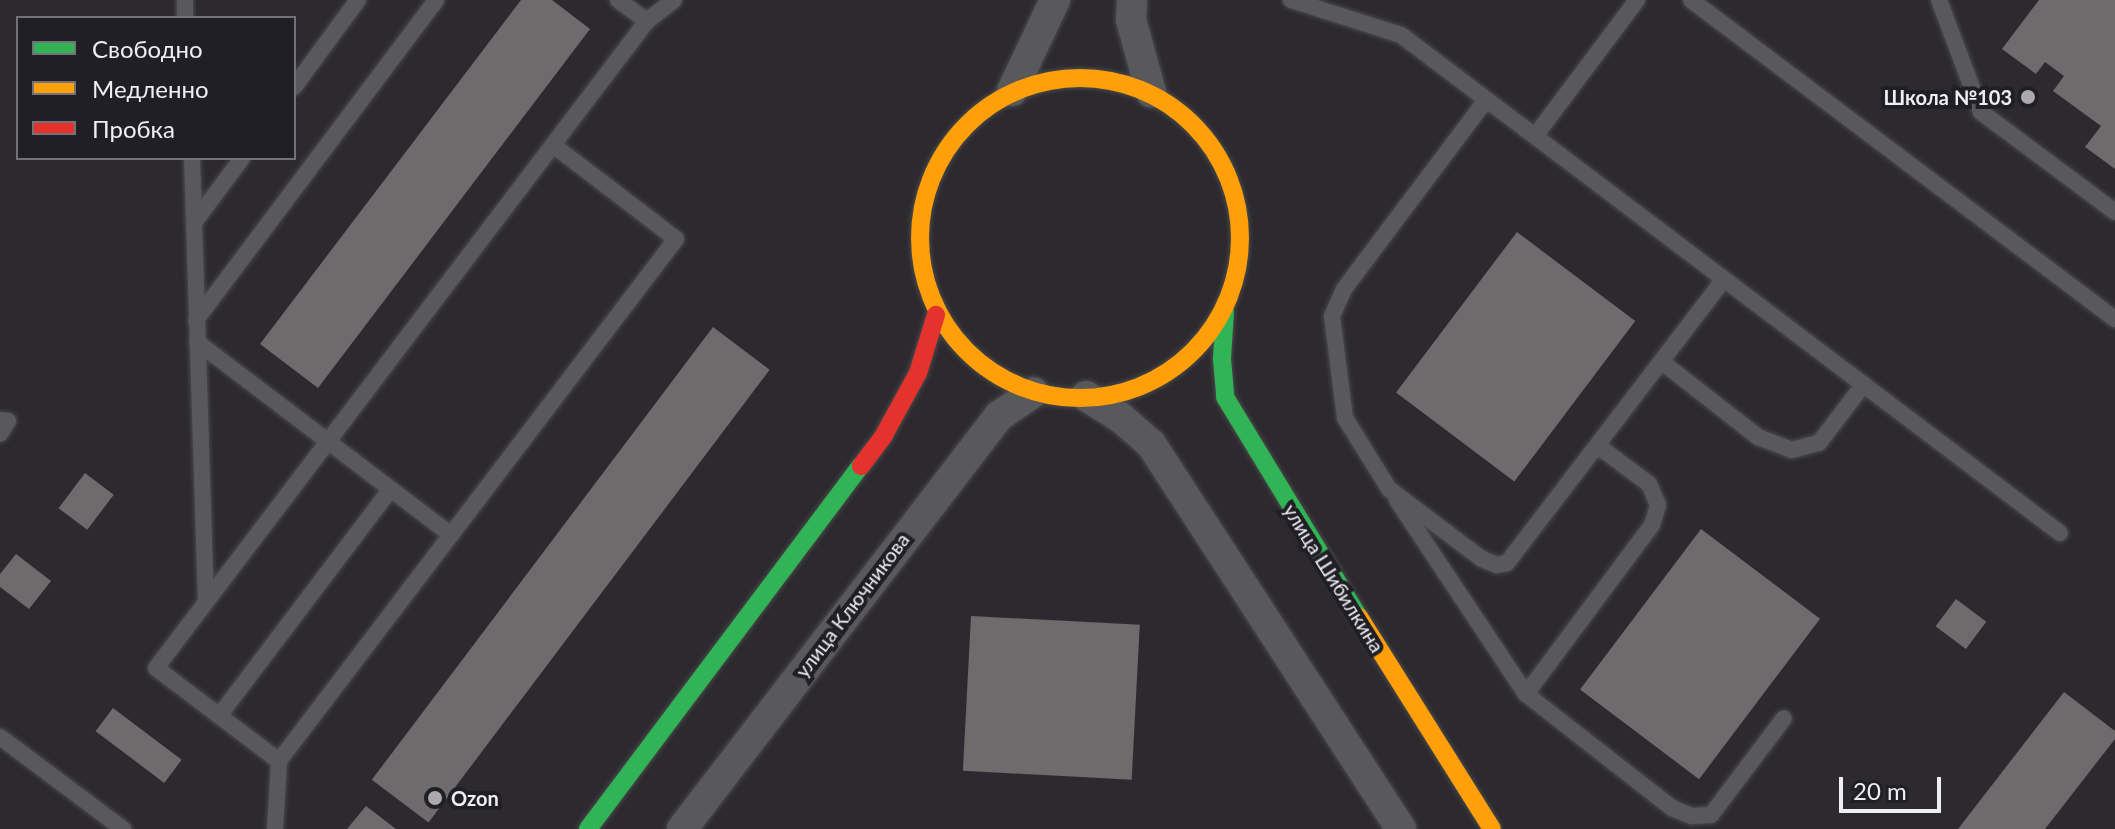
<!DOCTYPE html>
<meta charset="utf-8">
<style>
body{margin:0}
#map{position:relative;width:2115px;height:829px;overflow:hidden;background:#2c2a2e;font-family:Lato,sans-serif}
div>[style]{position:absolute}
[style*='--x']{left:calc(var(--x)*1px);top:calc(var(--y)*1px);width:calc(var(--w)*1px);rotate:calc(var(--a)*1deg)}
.building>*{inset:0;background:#6d6b6c;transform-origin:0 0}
.roads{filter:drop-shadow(0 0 2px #49484a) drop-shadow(0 0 2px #49484a)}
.lane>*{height:16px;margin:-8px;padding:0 8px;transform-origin:8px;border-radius:8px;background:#59595b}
.street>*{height:30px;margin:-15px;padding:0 15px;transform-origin:15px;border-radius:15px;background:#59595b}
.fast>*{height:18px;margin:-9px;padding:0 9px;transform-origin:9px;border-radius:9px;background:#30b455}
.slow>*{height:18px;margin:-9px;padding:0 9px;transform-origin:9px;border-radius:9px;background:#ff9f0a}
.slow>.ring{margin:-9px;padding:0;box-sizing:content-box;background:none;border:18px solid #ff9f0a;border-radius:50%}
.jam>*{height:18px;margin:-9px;padding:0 9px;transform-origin:9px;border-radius:9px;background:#e5322d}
.dots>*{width:22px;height:22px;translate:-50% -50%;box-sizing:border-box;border:4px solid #211f26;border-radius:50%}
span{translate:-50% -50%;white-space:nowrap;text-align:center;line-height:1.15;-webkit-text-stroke:8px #211f26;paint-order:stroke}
.poi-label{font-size:20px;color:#efeef2;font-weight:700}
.right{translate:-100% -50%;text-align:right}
.left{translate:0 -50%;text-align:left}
.street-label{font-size:20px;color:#efeef2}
.legend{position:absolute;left:16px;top:16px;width:280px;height:144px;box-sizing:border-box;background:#211f26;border:2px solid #737278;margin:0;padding:10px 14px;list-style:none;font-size:24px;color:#efeef2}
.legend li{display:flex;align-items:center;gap:16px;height:40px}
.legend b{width:40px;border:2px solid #737278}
.scale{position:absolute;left:1839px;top:777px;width:102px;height:36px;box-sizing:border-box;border:4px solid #efeef2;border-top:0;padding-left:10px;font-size:24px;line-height:28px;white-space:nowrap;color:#efeef2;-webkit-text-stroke:6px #211f26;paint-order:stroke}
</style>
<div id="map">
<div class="building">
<i style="clip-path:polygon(521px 0,552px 0,590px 29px,318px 388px,260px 344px)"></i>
<i style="clip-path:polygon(2039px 0,2115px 0,2115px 169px,2085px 147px,2101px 126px,2053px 91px,2064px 76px,2045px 62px,2036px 74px,2002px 49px)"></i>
<i style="left:1517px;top:232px;width:148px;height:201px;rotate:37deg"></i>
<i style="left:713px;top:327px;width:71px;height:567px;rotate:37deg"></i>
<i style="left:85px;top:473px;width:36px;height:44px;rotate:37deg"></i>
<i style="left:1701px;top:529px;width:149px;height:201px;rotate:37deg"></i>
<i style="clip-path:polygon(16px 554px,51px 581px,29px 609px,0 587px,0 574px)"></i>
<i style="left:1956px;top:599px;width:38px;height:34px;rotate:37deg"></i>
<i style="left:971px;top:616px;width:169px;height:155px;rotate:3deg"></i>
<i style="clip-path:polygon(2064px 692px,2115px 731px,2115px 739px,2045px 829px,1958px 829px)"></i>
<i style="left:113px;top:708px;width:86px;height:29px;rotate:37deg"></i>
<i style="clip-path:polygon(366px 806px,396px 829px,347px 829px)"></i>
</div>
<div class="roads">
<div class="lane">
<i style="--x:185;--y:0;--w:18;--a:90"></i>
<i style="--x:618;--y:0;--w:36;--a:36"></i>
<i style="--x:1291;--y:0;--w:115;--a:17.7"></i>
<i style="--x:1401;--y:35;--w:826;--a:37.08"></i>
<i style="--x:1691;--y:0;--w:531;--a:36.96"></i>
<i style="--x:1939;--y:0;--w:120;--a:69.4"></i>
<i style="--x:1981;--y:112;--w:167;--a:36.7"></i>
<i style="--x:294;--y:87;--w:108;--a:-53.7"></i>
<i style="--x:1486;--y:100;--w:236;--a:126.9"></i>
<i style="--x:1344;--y:289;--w:30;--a:114"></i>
<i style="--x:1332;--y:316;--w:103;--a:82.7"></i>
<i style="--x:1345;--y:418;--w:84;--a:58.2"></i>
<i style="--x:1389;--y:489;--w:116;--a:37"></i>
<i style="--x:1482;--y:559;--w:16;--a:22"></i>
<i style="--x:1497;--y:565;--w:10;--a:-11"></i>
<i style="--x:1507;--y:563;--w:357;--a:-52.6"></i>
<i style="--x:1535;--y:136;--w:170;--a:-53.1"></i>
<i style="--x:192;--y:158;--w:444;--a:88.2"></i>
<i style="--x:196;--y:220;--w:77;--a:-53.4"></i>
<i style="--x:196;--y:320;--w:400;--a:-53.1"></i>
<i style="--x:197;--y:342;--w:319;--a:37.2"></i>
<i style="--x:1662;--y:362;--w:122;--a:38"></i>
<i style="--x:1758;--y:437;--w:36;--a:21"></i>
<i style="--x:1792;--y:450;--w:28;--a:-15"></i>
<i style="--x:1819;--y:443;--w:74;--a:-52.7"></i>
<i style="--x:0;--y:420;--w:8;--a:7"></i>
<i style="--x:8;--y:421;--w:15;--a:122"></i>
<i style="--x:1397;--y:500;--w:233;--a:56.4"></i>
<i style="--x:1526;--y:694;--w:185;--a:38"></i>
<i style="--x:1672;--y:808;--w:22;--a:22"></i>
<i style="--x:1692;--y:816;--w:19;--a:-3"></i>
<i style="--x:1711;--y:815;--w:121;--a:-53"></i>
<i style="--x:1526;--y:694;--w:211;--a:-53.3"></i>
<i style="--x:1652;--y:525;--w:21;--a:-73"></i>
<i style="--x:1658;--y:505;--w:23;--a:-113"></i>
<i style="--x:1649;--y:484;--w:64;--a:-143.3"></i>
<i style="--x:219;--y:716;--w:283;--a:-52.9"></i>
<i style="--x:0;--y:737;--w:154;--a:36.8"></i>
<i style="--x:279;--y:761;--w:154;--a:-142.9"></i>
<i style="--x:156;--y:668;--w:812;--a:-52.81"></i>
<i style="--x:647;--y:21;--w:34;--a:-38"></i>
<i style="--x:275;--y:829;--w:68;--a:-86.6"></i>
<i style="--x:279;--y:761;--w:656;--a:-52.75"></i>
<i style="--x:676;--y:239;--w:155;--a:-142.6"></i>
</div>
<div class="street">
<i style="--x:1132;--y:0;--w:20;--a:93"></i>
<i style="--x:1131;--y:20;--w:75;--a:74.5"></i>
<i style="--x:1012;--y:91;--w:101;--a:-64.7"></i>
<i style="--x:1086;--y:396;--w:40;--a:32"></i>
<i style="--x:1120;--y:417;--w:41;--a:41.1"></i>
<i style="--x:1151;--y:444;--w:459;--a:57"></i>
<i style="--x:682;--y:829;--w:521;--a:-52.49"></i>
<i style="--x:999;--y:416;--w:42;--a:-34.4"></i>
</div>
<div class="fast">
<i style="--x:1225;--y:312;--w:47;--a:93.7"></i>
<i style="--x:1222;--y:359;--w:38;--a:85"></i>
<i style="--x:1225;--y:397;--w:258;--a:58.7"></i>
<i style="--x:588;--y:829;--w:454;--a:-53.1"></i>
</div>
<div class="slow">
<i class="ring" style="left:920px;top:78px;width:302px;height:302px"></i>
<i style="--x:1359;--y:617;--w:250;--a:57.9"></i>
</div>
<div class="jam">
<i style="--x:861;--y:466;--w:39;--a:-53"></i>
<i style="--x:884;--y:435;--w:71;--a:-61.3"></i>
<i style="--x:918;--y:373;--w:61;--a:-72.8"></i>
</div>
</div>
<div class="dots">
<i style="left:2028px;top:97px;background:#aba9ad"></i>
<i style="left:435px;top:798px;background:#aba9ad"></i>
</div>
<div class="poi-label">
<span class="right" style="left:2012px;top:97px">Школа №103</span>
<span class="left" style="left:451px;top:798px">Ozon</span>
</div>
<div class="street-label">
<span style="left:1334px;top:578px;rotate:58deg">улица Шибилкина</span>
<span style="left:852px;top:605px;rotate:-53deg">улица Ключникова</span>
</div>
<ul class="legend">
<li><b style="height:10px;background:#30b455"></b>Свободно</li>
<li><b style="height:10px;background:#ff9f0a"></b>Медленно</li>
<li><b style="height:10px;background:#e5322d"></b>Пробка</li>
</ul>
<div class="scale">20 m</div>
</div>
